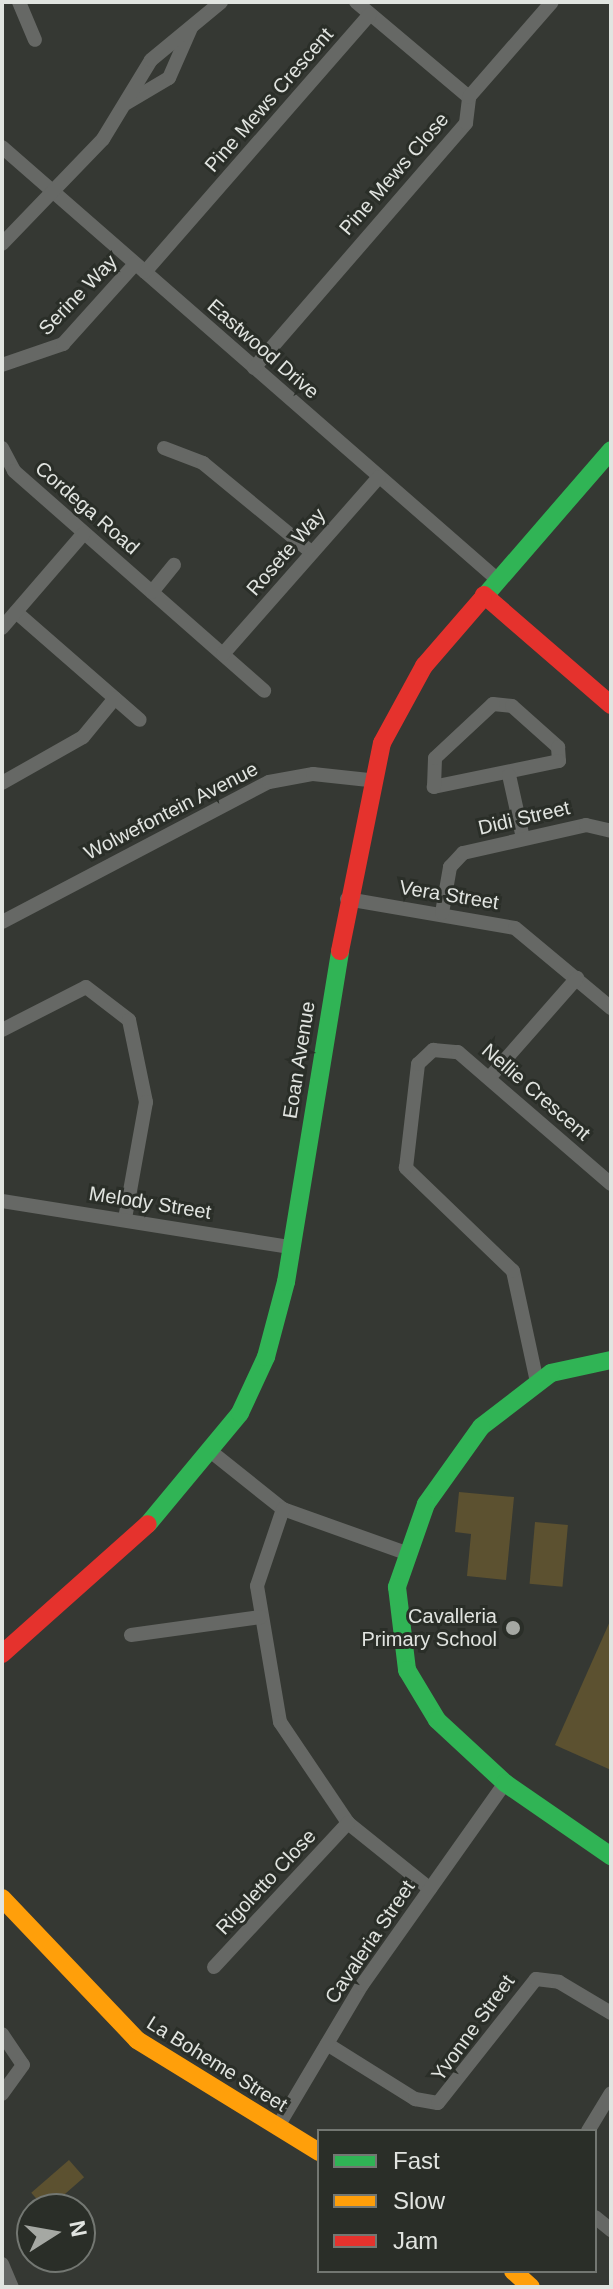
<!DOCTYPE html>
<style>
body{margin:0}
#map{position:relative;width:613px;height:2289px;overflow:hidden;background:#353833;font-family:Arial,sans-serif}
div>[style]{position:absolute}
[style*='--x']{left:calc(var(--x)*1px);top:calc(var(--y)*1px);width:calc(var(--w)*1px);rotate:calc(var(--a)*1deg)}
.green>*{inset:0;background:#5c5130;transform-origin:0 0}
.street>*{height:14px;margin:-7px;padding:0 7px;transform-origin:7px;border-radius:7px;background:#666865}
.fast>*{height:18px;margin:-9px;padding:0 9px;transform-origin:9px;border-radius:9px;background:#30b455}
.slow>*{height:18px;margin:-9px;padding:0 9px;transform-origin:9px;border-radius:9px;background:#ff9f0a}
.jam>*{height:18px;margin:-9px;padding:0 9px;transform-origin:9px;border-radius:9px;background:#e5322d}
.dots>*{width:22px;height:22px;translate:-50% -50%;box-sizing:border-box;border:4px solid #2a2e28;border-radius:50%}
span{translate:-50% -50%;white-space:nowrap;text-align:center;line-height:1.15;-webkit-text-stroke:6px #2a2e28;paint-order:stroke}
.street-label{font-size:20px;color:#e1e4e0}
.poi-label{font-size:20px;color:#e1e4e0}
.right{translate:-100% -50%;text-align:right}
.frame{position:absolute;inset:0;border:4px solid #e1e4e0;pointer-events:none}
.legend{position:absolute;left:317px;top:2129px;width:280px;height:144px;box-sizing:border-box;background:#2a2e28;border:2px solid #737772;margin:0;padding:10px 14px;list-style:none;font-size:24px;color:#e1e4e0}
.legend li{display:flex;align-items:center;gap:16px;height:40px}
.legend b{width:40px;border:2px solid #737772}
.north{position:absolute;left:16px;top:2193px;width:80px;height:80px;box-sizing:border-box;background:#2a2e28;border:2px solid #737772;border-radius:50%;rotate:79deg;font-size:22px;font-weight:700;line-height:32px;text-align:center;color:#e1e4e0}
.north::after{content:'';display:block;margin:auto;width:28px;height:36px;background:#a5a8a3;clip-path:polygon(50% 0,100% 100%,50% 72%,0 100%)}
</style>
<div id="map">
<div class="green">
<i style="clip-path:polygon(459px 1492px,514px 1497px,506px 1580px,467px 1576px,471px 1534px,455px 1532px)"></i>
<i style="left:535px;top:1522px;width:33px;height:62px;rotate:5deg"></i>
<i style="clip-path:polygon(611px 1619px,611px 1770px,555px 1745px)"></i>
<i style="left:69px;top:2160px;width:23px;height:50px;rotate:49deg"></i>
</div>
<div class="street">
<i style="--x:19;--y:2;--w:41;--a:67.2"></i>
<i style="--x:356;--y:2;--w:148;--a:40.1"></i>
<i style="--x:125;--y:104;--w:51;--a:-30.6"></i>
<i style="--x:169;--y:78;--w:55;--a:-66.3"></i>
<i style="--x:2;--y:147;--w:658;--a:41.12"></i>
<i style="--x:2;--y:244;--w:146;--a:-46.1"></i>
<i style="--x:103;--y:139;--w:92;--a:-58.7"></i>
<i style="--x:151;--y:60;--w:91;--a:-39.6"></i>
<i style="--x:145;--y:272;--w:342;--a:-48.9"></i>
<i style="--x:2;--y:365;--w:65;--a:-19"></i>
<i style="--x:63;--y:344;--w:108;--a:-48"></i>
<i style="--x:254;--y:368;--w:324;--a:-49.1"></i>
<i style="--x:466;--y:123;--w:26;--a:-83"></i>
<i style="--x:469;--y:97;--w:126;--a:-48.9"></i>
<i style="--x:2;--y:448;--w:26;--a:62"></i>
<i style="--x:14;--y:471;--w:333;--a:41.3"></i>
<i style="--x:164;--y:448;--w:42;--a:21"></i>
<i style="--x:203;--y:463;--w:141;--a:39.5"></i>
<i style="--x:152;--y:592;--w:35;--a:-51"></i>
<i style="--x:16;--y:612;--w:164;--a:41.1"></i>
<i style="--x:2;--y:628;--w:125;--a:-49.2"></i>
<i style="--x:223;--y:654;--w:236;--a:-48.6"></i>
<i style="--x:493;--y:704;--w:19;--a:6"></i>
<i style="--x:512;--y:706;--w:62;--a:41.7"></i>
<i style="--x:558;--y:747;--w:14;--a:86"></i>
<i style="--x:559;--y:761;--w:128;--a:168.3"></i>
<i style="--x:434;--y:787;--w:29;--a:-88"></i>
<i style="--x:435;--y:758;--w:79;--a:-43"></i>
<i style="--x:509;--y:775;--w:65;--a:77.5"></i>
<i style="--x:2;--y:783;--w:93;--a:-29.6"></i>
<i style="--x:83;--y:737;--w:50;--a:-50.6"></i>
<i style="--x:347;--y:899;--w:170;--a:9.8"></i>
<i style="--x:515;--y:928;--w:125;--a:39.8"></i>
<i style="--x:442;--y:913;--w:47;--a:-80.1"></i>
<i style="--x:450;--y:867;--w:19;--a:-47"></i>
<i style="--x:463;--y:853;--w:126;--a:-12.8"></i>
<i style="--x:586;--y:825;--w:26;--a:13"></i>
<i style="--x:2;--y:922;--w:301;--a:-27.7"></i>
<i style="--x:269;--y:782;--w:45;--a:-10.3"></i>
<i style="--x:313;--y:774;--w:56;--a:6.1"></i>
<i style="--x:2;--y:1030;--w:94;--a:-27.1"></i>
<i style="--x:86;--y:987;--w:54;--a:37.5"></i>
<i style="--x:129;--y:1020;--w:84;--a:78.3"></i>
<i style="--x:146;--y:1102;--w:119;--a:100.2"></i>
<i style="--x:490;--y:1077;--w:132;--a:-48.7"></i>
<i style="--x:2;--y:1201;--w:292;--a:9.1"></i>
<i style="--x:537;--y:1382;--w:114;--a:-102.2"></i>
<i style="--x:513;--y:1271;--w:149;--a:-136.1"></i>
<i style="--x:406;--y:1168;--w:105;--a:-83.4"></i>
<i style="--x:418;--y:1064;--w:21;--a:-43"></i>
<i style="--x:433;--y:1050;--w:25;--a:5"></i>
<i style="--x:458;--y:1052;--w:202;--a:40.8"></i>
<i style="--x:214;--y:1454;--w:88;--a:38.6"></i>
<i style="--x:283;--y:1509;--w:131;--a:19.7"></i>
<i style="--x:283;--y:1509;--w:81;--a:108.7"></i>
<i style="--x:257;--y:1586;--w:138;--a:80.4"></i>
<i style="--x:280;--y:1722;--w:122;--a:56"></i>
<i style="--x:348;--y:1823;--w:105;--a:38.8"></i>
<i style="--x:131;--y:1635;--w:131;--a:-7.9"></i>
<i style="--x:214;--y:1967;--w:197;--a:-47.1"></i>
<i style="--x:2;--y:2034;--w:37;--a:56"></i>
<i style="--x:23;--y:2065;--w:36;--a:126"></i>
<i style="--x:327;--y:2044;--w:104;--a:32"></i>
<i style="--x:415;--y:2099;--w:23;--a:10"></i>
<i style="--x:438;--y:2103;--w:158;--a:-51.7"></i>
<i style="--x:536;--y:1979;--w:23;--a:7"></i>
<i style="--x:559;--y:1982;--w:61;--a:30.8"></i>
<i style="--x:277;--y:2128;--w:166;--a:-59.3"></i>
<i style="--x:362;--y:1985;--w:247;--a:-54.7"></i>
<i style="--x:588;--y:2131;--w:44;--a:-58.8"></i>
<i style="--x:595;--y:2217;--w:21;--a:39"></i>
<i style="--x:2;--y:2264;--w:25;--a:67"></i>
</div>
<div class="fast">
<i style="--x:483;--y:598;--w:196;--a:-49.1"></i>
<i style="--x:611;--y:1360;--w:61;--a:167.8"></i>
<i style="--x:551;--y:1373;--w:88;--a:142.4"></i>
<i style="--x:481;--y:1427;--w:95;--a:125.5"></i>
<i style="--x:426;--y:1504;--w:88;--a:109.3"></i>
<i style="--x:397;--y:1587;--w:84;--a:83.1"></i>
<i style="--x:407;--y:1670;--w:58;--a:59"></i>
<i style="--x:437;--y:1720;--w:93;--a:42.8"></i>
<i style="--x:505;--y:1783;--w:129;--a:34.6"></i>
<i style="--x:148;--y:1524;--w:144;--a:-50.3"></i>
<i style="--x:240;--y:1413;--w:62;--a:-65.1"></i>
<i style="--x:266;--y:1357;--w:78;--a:-75.1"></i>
<i style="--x:286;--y:1282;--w:335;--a:-80.7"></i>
</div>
<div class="slow">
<i style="--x:2;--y:1898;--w:196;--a:46.4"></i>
<i style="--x:137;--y:2040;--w:214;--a:31.6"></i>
<i style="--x:513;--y:2271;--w:24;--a:42"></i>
</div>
<div class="jam">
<i style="--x:484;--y:595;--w:168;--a:40.9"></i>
<i style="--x:340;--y:951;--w:212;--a:-78.6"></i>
<i style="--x:382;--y:743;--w:88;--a:-61.4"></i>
<i style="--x:424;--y:666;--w:90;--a:-49.1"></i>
<i style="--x:2;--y:1654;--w:195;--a:-41.7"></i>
</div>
<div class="dots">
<i style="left:513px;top:1628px;background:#a5a8a3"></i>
</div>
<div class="street-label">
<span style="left:269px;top:100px;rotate:-49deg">Pine Mews Crescent</span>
<span style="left:394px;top:174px;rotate:-49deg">Pine Mews Close</span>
<span style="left:78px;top:295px;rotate:-46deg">Serine Way</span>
<span style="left:263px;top:349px;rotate:41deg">Eastwood Drive</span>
<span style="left:87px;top:508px;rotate:41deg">Cordega Road</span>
<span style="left:286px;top:552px;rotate:-49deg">Rosete Way</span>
<span style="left:171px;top:811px;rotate:-27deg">Wolwefontein Avenue</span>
<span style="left:524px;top:818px;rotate:-13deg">Didi Street</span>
<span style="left:449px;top:895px;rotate:9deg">Vera Street</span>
<span style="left:299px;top:1060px;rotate:-81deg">Eoan Avenue</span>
<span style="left:536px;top:1092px;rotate:41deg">Nellie Crescent</span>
<span style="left:150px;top:1203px;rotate:9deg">Melody Street</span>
<span style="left:266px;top:1882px;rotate:-47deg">Rigoletto Close</span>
<span style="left:370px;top:1942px;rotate:-56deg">Cavaleria Street</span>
<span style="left:473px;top:2028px;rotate:-54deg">Yvonne Street</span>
<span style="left:217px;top:2064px;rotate:32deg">La Boheme Street</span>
</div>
<div class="poi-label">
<span class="right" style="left:497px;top:1628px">Cavalleria<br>Primary School</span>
</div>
<div class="frame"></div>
<ul class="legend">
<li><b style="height:10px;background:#30b455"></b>Fast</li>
<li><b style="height:10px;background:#ff9f0a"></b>Slow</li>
<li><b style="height:10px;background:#e5322d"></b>Jam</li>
</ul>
<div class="north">N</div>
</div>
